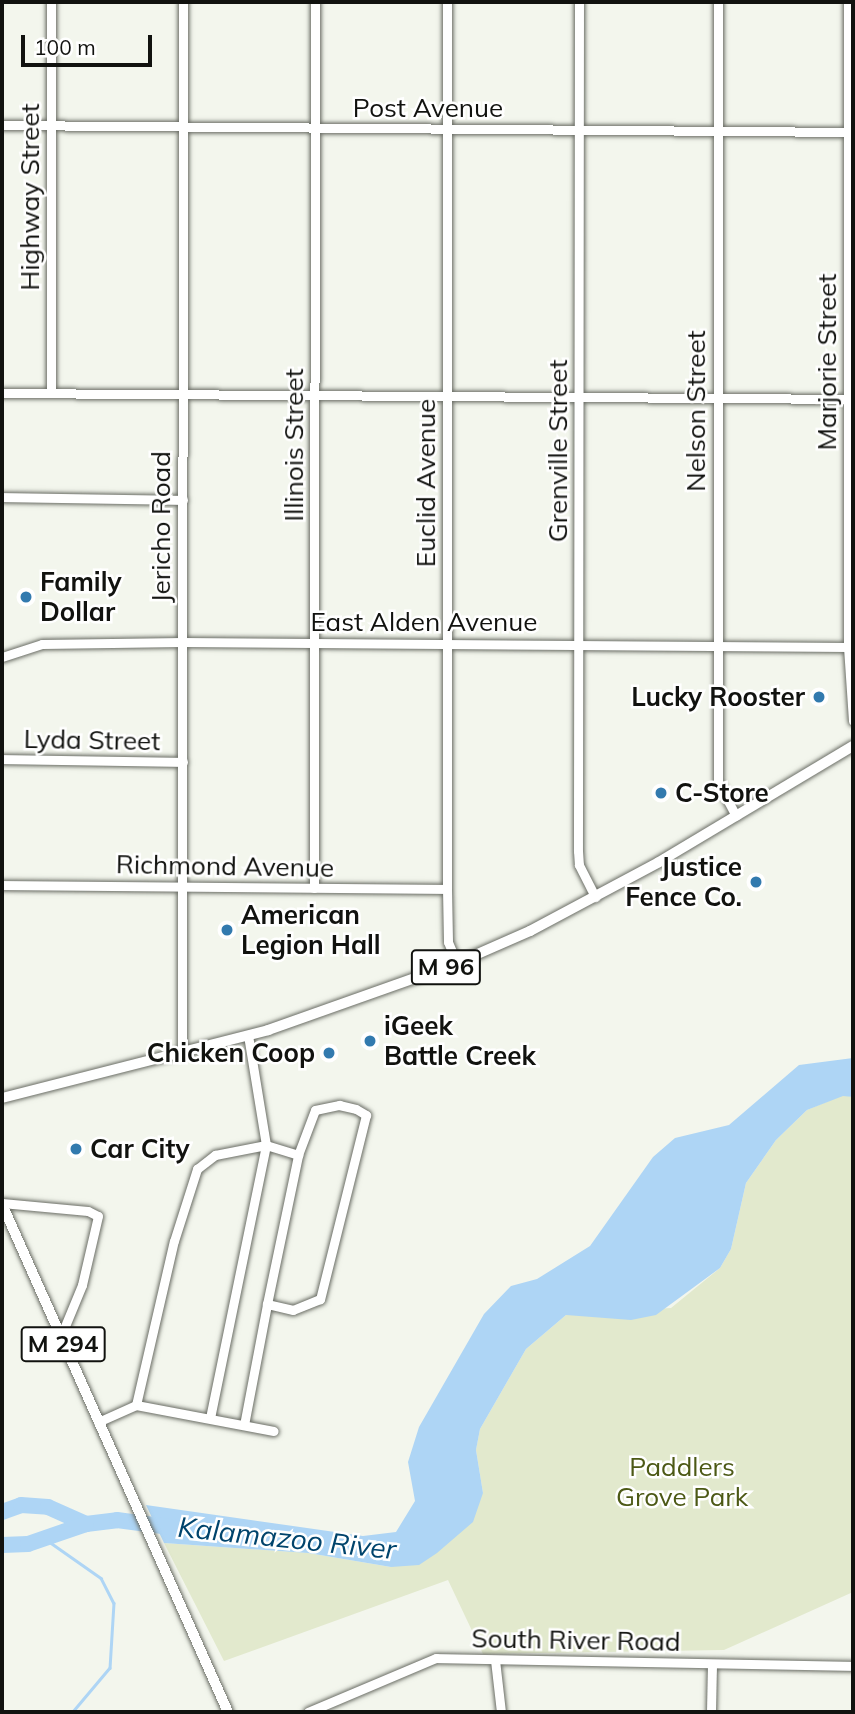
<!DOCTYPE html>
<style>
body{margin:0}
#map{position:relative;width:855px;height:1714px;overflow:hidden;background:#f3f6ed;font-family:Mulish,sans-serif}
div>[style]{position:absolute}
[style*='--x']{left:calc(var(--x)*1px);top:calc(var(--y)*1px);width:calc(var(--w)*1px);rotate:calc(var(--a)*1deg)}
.green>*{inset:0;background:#e2e9cd}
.water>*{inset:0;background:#aed5f5}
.stream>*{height:2.5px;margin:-1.25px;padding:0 1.25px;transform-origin:1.25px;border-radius:1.25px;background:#aed5f5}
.river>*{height:16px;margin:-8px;padding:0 8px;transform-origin:8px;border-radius:8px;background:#aed5f5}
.roads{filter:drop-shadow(0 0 2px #6a6d65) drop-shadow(0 0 2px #6a6d65)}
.minor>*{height:9px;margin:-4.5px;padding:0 4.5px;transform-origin:4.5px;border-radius:4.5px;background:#fff}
.major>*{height:10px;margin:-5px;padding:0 5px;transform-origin:5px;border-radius:5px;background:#fff}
.dots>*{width:19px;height:19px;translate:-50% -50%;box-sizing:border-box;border:4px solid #fff;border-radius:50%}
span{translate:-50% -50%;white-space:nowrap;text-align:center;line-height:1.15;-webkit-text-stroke:5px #fff;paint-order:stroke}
.shield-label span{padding:2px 5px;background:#fff;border:2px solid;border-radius:5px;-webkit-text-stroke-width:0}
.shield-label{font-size:24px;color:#11120f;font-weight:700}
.street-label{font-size:26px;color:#11120f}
.poi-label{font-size:26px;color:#11120f;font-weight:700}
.left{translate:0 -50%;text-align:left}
.right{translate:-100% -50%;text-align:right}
.park-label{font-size:26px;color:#4c5915}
.water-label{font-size:28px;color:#00446c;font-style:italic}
.frame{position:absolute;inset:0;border:4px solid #11120f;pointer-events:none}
.scale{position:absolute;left:21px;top:35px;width:131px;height:32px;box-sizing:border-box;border:4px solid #11120f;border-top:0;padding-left:9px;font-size:21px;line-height:24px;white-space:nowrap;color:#11120f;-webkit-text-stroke:5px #fff;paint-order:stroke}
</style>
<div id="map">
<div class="green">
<i style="clip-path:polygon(843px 1095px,853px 1097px,853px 1592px,724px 1650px,483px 1654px,448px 1580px,224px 1661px,164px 1543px,308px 1553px,391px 1567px,483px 1493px,476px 1450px,480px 1429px,526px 1349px,566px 1315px,671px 1308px,720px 1268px,731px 1249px,746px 1183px,776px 1140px,807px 1110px)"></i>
</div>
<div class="water">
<i style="clip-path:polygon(853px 1058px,853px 1097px,843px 1096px,807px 1110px,776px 1140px,746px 1183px,731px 1249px,720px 1268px,656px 1315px,631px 1320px,566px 1315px,526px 1349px,480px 1429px,476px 1450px,483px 1493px,473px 1522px,437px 1553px,419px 1565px,391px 1567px,308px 1553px,164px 1543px,146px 1505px,363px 1536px,396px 1532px,415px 1501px,408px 1462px,419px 1427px,484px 1314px,511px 1286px,537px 1279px,590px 1246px,653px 1157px,675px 1138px,729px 1125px,799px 1065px)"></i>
</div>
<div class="stream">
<i style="--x:44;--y:1538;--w:70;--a:35.1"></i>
<i style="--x:101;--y:1578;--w:28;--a:63"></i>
<i style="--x:114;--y:1603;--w:65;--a:93.5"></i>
<i style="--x:110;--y:1668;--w:57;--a:130.1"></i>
</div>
<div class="river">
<i style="--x:2;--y:1512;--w:20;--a:-20"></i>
<i style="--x:21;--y:1505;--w:27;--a:4"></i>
<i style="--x:48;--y:1507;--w:42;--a:24.1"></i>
<i style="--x:86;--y:1524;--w:31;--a:-7"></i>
<i style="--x:117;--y:1520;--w:61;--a:7.6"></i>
<i style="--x:2;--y:1545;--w:26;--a:-2"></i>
<i style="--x:28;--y:1544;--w:61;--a:-19"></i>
</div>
<div class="roads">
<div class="minor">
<i style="--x:447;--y:2;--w:887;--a:90"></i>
<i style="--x:447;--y:889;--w:53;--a:88.9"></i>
<i style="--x:448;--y:942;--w:23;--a:67"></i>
<i style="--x:579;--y:2;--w:849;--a:90.07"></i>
<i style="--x:578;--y:851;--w:14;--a:86"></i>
<i style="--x:579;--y:865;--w:36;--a:63"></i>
<i style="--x:718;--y:2;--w:780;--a:90"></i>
<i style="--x:718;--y:782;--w:38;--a:62"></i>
<i style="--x:848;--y:2;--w:645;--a:90"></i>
<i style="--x:848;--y:647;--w:74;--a:86.1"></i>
<i style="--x:2;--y:125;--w:851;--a:0.47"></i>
<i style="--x:2;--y:393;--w:851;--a:0.4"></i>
<i style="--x:51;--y:393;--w:391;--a:-90"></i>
<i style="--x:2;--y:497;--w:181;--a:0.9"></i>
<i style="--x:2;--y:657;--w:42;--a:-18"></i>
<i style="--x:42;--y:644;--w:140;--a:-0.8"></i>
<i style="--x:182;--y:642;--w:666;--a:0.43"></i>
<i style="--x:2;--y:759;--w:181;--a:0.9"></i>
<i style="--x:2;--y:885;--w:445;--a:0.5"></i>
<i style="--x:314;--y:888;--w:886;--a:-89.94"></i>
<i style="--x:182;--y:1052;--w:1050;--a:-89.95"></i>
<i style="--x:2;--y:1203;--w:86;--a:5.3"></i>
<i style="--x:88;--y:1211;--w:11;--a:27"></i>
<i style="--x:98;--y:1216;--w:71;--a:103.1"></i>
<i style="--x:82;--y:1285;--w:57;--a:112.5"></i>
<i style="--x:136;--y:1405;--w:168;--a:-77"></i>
<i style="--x:174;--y:1241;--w:76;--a:-72.3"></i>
<i style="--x:197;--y:1169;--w:23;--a:-38"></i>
<i style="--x:215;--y:1155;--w:52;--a:-11.1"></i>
<i style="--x:266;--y:1145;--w:34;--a:17"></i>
<i style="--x:210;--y:1418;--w:279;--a:-78.4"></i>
<i style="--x:266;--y:1145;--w:111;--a:-99.3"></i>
<i style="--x:98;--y:1422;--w:42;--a:-24.1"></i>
<i style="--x:136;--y:1405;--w:140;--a:10.7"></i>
<i style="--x:244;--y:1425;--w:123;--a:-79.2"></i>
<i style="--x:267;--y:1304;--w:152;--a:-78.2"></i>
<i style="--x:298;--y:1155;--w:48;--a:-69.3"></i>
<i style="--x:315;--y:1110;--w:25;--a:-12"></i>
<i style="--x:339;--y:1105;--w:17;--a:13"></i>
<i style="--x:356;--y:1109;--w:12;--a:31"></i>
<i style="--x:366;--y:1115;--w:190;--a:104"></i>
<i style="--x:320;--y:1299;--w:29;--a:158"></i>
<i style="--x:293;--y:1310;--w:27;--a:-167"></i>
<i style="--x:495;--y:1660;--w:52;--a:83.4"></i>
<i style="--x:308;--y:1712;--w:139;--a:-22.9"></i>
<i style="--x:436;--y:1658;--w:417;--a:1.1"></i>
<i style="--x:711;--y:1712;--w:48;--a:-88.8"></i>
</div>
<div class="major">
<i style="--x:2;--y:1098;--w:275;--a:-14.3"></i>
<i style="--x:268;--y:1030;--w:201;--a:-19.5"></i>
<i style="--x:457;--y:963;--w:80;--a:-23.7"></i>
<i style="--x:530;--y:931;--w:146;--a:-28.1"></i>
<i style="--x:659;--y:862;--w:226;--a:-30.9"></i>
<i style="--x:2;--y:1204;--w:556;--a:66.02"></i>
</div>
</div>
<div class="dots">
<i style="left:26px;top:597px;background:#327aae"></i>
<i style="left:819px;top:697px;background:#327aae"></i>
<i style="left:661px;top:793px;background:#327aae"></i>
<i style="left:756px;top:882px;background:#327aae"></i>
<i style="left:227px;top:930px;background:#327aae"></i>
<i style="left:370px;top:1041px;background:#327aae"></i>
<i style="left:329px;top:1053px;background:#327aae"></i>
<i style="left:76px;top:1149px;background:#327aae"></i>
</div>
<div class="shield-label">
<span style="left:446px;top:967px">M 96</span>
<span style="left:63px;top:1344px">M 294</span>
</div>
<div class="street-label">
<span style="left:428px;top:108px">Post Avenue</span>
<span style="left:30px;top:197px;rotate:-90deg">Highway Street</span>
<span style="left:827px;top:362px;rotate:-90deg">Marjorie Street</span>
<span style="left:696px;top:411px;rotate:-90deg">Nelson Street</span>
<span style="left:294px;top:445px;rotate:-90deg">Illinois Street</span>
<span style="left:558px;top:451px;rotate:-90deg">Grenville Street</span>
<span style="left:426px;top:483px;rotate:-90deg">Euclid Avenue</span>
<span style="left:161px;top:527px;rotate:-90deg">Jericho Road</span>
<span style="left:424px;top:622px">East Alden Avenue</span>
<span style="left:92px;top:740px;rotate:1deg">Lyda Street</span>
<span style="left:225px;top:866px;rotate:1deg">Richmond Avenue</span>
<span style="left:576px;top:1640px;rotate:1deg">South River Road</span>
</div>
<div class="poi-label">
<span class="left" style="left:40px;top:597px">Family<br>Dollar</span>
<span class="right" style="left:805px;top:697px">Lucky Rooster</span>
<span class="left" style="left:675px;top:793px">C-Store</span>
<span class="right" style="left:742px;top:882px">Justice<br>Fence Co.</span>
<span class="left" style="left:241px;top:930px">American<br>Legion Hall</span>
<span class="left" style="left:384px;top:1041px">iGeek<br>Battle Creek</span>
<span class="right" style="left:315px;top:1053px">Chicken Coop</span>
<span class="left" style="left:90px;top:1149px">Car City</span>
</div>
<div class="park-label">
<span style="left:682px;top:1482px">Paddlers<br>Grove Park</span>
</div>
<div class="water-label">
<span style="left:287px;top:1538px;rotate:6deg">Kalamazoo River</span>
</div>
<div class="frame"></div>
<div class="scale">100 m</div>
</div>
